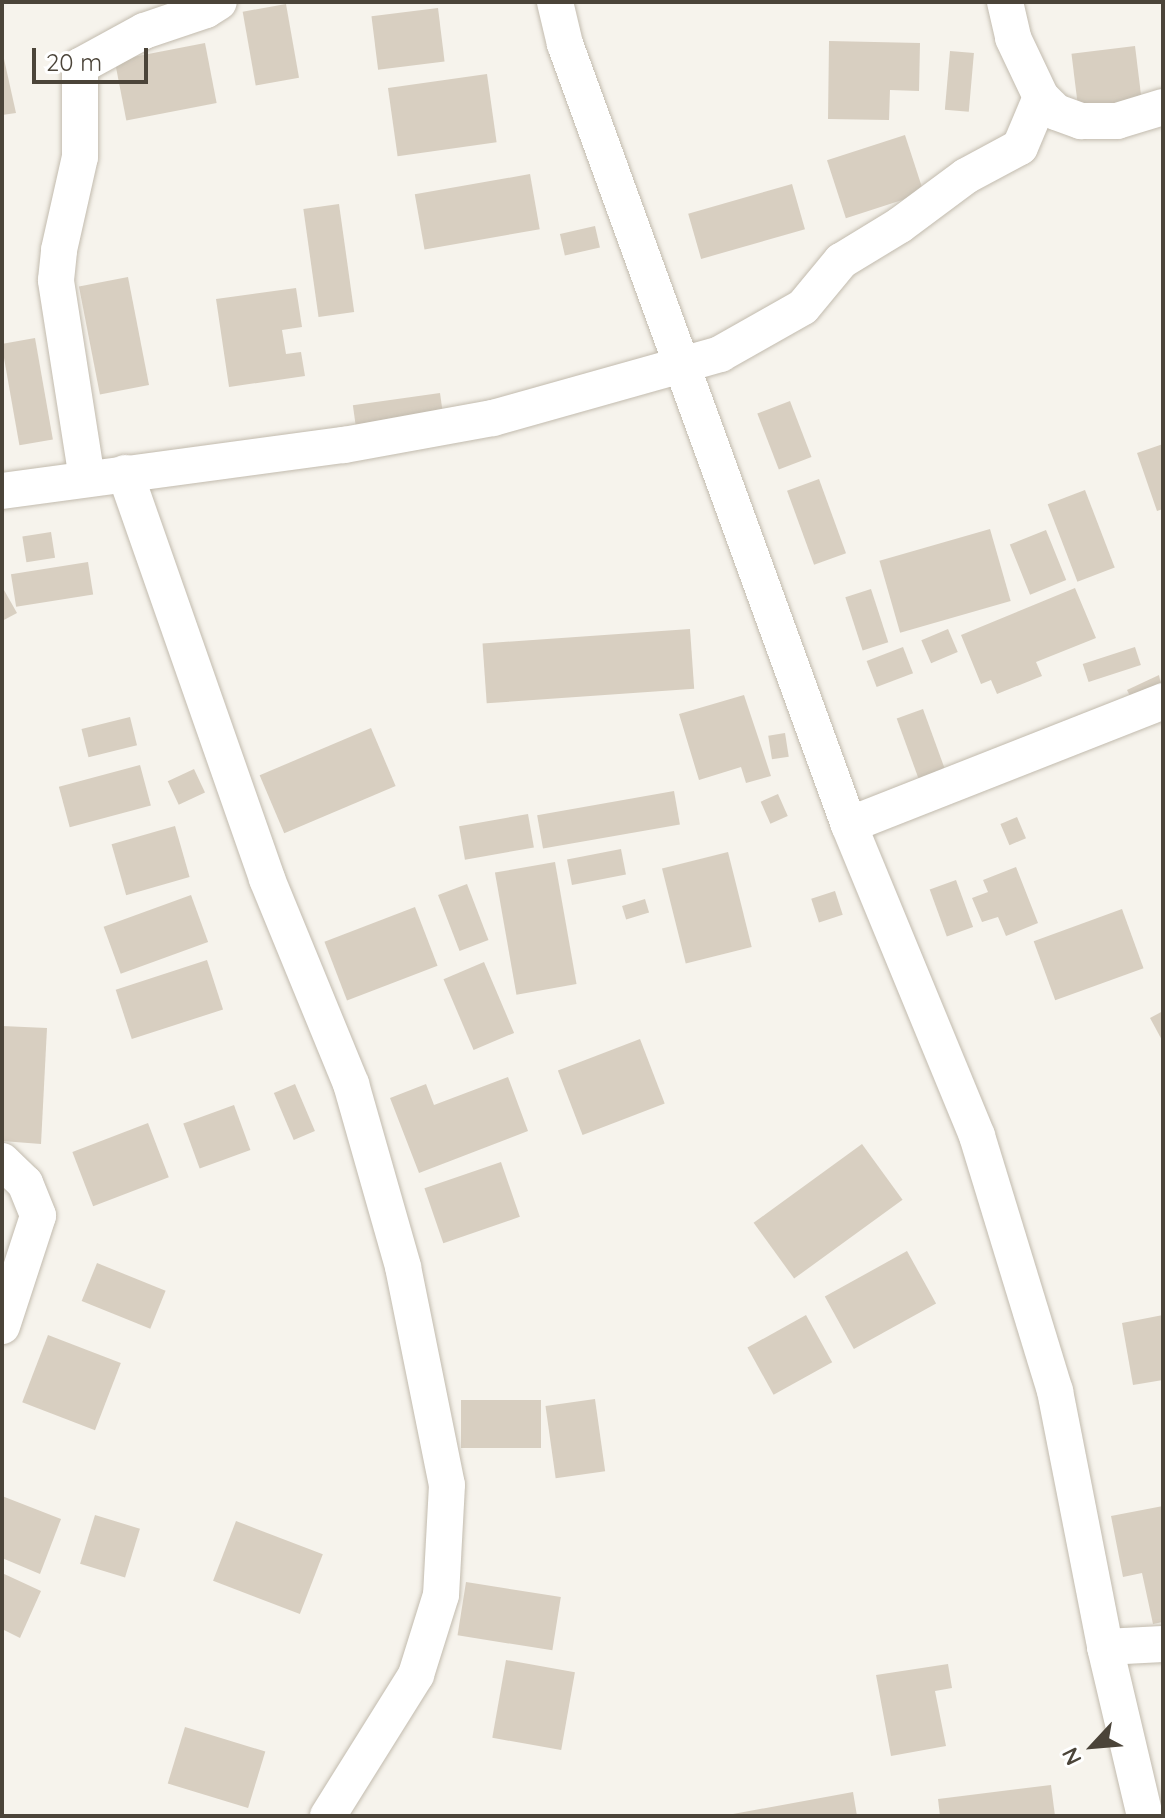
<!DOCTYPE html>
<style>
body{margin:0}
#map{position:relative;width:1165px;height:1818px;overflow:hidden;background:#f6f3ec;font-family:Quicksand,sans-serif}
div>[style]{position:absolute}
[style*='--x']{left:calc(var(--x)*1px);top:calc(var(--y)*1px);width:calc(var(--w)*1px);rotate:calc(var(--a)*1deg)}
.building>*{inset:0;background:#d8cfc1;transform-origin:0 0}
.roads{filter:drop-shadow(0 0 2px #c2bbae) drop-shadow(0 0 2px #c2bbae)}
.street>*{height:36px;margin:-18px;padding:0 18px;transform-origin:18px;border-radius:18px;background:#fff}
span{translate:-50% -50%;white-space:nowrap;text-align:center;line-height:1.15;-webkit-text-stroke:6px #fff;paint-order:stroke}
.frame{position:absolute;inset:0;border:4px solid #4b4439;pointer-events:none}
.north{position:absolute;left:1053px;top:1706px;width:80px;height:80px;-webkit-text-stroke:6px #fff;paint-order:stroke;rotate:244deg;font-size:22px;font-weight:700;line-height:32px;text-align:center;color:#4b4439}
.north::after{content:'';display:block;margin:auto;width:28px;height:36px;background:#4b4439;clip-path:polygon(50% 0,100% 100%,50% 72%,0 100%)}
.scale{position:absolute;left:32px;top:48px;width:116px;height:36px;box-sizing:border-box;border:4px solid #4b4439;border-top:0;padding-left:10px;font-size:24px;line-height:28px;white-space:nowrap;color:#4b4439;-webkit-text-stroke:6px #fff;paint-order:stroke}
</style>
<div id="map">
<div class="building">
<i style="left:286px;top:4px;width:75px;height:44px;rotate:80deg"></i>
<i style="left:438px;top:8px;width:54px;height:67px;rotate:83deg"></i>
<i style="clip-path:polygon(829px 41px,920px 43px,919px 91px,890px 90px,889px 120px,828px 119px)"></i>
<i style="left:205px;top:43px;width:61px;height:92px;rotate:79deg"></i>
<i style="left:1135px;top:46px;width:58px;height:64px;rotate:83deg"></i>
<i style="clip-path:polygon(2px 50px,16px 113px,2px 115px)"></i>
<i style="left:950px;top:51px;width:24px;height:59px;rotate:5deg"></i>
<i style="left:487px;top:74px;width:69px;height:100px;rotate:82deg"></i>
<i style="left:905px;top:135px;width:61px;height:82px;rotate:72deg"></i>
<i style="left:530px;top:174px;width:56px;height:117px;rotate:80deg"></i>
<i style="left:792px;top:184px;width:47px;height:108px;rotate:74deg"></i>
<i style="left:339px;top:204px;width:109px;height:36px;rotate:82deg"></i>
<i style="left:595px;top:226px;width:22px;height:36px;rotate:77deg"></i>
<i style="left:128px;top:277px;width:110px;height:50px;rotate:79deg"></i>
<i style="clip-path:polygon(296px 288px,302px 327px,282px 330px,286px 354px,301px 352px,305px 376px,229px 387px,216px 299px)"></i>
<i style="left:35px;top:338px;width:103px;height:34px;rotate:80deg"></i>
<i style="left:440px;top:393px;width:28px;height:88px;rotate:82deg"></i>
<i style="left:790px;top:401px;width:60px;height:35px;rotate:69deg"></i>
<i style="clip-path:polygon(1163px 444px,1163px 509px,1157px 511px,1137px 453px)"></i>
<i style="left:819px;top:479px;width:79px;height:34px;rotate:70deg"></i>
<i style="left:1085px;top:490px;width:83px;height:40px;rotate:69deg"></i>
<i style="left:990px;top:529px;width:75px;height:115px;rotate:74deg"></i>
<i style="left:1046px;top:530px;width:54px;height:39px;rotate:68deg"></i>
<i style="left:51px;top:532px;width:26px;height:29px;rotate:81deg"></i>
<i style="left:88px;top:562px;width:33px;height:78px;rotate:81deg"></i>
<i style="clip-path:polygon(1075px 588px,1096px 638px,1036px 662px,1042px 676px,997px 694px,991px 680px,981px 684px,961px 635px)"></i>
<i style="left:871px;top:589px;width:56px;height:27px;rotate:72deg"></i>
<i style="clip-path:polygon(4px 590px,17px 613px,2px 621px,2px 591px)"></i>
<i style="left:690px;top:629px;width:60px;height:208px;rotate:86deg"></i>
<i style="left:948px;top:629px;width:25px;height:29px;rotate:67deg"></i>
<i style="left:903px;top:647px;width:28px;height:39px;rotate:69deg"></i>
<i style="left:1135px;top:647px;width:19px;height:55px;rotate:72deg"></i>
<i style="clip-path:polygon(1159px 675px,1163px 694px,1135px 706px,1127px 690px)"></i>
<i style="clip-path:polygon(744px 695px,771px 776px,746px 783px,741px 767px,699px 780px,679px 714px)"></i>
<i style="left:923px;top:709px;width:64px;height:28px;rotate:70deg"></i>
<i style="left:130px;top:717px;width:29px;height:50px;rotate:76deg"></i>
<i style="left:371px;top:728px;width:63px;height:121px;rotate:67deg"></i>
<i style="left:785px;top:733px;width:24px;height:17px;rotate:81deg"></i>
<i style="left:140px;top:765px;width:42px;height:84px;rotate:75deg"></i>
<i style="left:194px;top:769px;width:26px;height:29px;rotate:65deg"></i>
<i style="left:674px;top:791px;width:34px;height:139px;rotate:80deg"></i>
<i style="left:778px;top:794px;width:24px;height:19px;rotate:66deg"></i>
<i style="left:528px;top:814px;width:34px;height:70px;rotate:80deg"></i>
<i style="left:1017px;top:817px;width:23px;height:18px;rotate:67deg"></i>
<i style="left:175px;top:826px;width:53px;height:66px;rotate:74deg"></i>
<i style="left:621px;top:849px;width:26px;height:55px;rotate:79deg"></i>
<i style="left:728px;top:852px;width:98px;height:68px;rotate:76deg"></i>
<i style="left:555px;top:862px;width:124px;height:61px;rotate:80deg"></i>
<i style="clip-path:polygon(1016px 867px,1038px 923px,1006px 936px,998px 917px,982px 922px,972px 898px,988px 892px,983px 880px)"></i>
<i style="left:956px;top:880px;width:50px;height:28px;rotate:70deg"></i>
<i style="left:467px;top:884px;width:60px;height:31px;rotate:69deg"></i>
<i style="left:835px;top:891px;width:25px;height:25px;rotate:72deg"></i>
<i style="left:191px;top:895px;width:50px;height:93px;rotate:70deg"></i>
<i style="left:645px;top:899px;width:14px;height:24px;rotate:73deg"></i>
<i style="left:415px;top:907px;width:63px;height:97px;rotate:69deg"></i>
<i style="left:1122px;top:909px;width:63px;height:94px;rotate:70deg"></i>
<i style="left:207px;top:960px;width:52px;height:96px;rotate:72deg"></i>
<i style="left:484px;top:962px;width:77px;height:44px;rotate:67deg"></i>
<i style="clip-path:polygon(1163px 1011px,1163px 1042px,1150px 1018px)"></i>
<i style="clip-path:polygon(2px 1026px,47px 1028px,41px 1144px,2px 1141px)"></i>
<i style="left:640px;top:1039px;width:69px;height:88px;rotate:69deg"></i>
<i style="clip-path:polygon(508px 1077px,528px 1131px,419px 1173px,390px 1098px,426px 1084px,434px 1105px)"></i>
<i style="left:295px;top:1084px;width:51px;height:23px;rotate:67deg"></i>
<i style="left:234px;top:1105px;width:48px;height:54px;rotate:70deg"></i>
<i style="left:148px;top:1123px;width:58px;height:81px;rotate:69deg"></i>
<i style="left:862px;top:1144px;width:69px;height:134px;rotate:54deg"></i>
<i style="left:501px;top:1162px;width:58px;height:81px;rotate:71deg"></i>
<i style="left:907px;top:1251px;width:60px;height:94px;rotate:61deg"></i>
<i style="left:97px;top:1263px;width:74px;height:41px;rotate:22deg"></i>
<i style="left:806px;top:1315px;width:54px;height:67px;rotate:61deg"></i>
<i style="clip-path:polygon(1163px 1315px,1163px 1380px,1133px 1385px,1122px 1323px)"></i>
<i style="left:48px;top:1335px;width:78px;height:72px;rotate:21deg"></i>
<i style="left:595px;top:1399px;width:73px;height:50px;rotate:82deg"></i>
<i style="left:541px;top:1400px;width:48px;height:80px;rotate:90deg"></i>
<i style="clip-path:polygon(2px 1496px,61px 1519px,40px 1574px,2px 1558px)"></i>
<i style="clip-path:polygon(1163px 1506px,1163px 1622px,1153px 1624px,1142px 1573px,1123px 1577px,1111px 1516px)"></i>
<i style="left:95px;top:1515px;width:47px;height:51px;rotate:17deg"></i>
<i style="left:236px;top:1521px;width:93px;height:64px;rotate:21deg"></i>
<i style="clip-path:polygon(2px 1573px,41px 1591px,20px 1638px,2px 1629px)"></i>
<i style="left:466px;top:1582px;width:96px;height:54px;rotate:9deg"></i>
<i style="left:506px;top:1660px;width:70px;height:79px;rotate:10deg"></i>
<i style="clip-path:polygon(948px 1664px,952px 1688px,935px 1691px,946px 1746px,891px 1756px,876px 1675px)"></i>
<i style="left:185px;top:1727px;width:84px;height:59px;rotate:17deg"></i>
<i style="clip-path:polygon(1051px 1785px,1055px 1816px,940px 1816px,938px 1799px)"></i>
<i style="clip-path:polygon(853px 1792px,857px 1816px,733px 1816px,733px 1814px)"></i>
</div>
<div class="roads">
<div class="street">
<i style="--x:555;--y:2;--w:43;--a:76.6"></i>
<i style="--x:565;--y:44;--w:831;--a:70.02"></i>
<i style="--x:849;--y:825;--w:336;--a:67.6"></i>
<i style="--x:977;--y:1136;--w:267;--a:73"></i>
<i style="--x:1055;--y:1391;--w:261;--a:78.9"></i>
<i style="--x:1105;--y:1647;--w:174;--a:76.7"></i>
<i style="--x:1005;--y:2;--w:37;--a:77"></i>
<i style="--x:1013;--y:38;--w:65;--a:64.6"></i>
<i style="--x:1041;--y:97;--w:21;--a:45"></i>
<i style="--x:1056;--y:112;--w:27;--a:20"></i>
<i style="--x:1081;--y:121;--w:36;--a:0"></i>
<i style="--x:1117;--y:121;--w:48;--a:-16.9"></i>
<i style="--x:125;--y:473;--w:430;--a:70.7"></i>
<i style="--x:267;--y:879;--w:222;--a:67.7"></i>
<i style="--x:351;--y:1084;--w:190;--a:74.1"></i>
<i style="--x:403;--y:1267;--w:222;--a:78.6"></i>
<i style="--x:447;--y:1485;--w:110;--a:93.1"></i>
<i style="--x:441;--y:1595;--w:84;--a:107.4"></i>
<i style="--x:416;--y:1675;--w:166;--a:122"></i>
<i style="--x:87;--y:479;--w:201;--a:-98.9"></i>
<i style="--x:56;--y:280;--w:30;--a:-84"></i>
<i style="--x:59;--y:250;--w:95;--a:-77.3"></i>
<i style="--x:80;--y:157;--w:91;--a:-90"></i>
<i style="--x:80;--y:66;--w:73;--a:-28.7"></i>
<i style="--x:144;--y:31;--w:65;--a:-18.7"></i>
<i style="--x:206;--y:10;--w:15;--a:-32"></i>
<i style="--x:2;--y:491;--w:345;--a:-7.7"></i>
<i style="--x:344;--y:445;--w:151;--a:-10.3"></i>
<i style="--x:493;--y:418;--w:236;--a:-15.7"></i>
<i style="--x:720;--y:354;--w:95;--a:-29.5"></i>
<i style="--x:803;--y:307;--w:60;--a:-50.4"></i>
<i style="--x:841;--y:261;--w:69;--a:-31.4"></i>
<i style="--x:900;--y:225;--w:82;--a:-36.6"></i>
<i style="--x:966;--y:176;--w:61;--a:-28.2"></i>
<i style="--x:1020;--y:147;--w:54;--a:-67.2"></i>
<i style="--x:849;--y:825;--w:338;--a:-21.5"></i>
<i style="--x:2;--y:1161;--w:32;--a:44"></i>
<i style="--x:25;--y:1183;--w:35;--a:68"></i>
<i style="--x:38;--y:1216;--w:116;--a:108.1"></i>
<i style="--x:1105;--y:1647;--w:58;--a:-3"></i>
</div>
</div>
<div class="frame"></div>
<div class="north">N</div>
<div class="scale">20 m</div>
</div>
